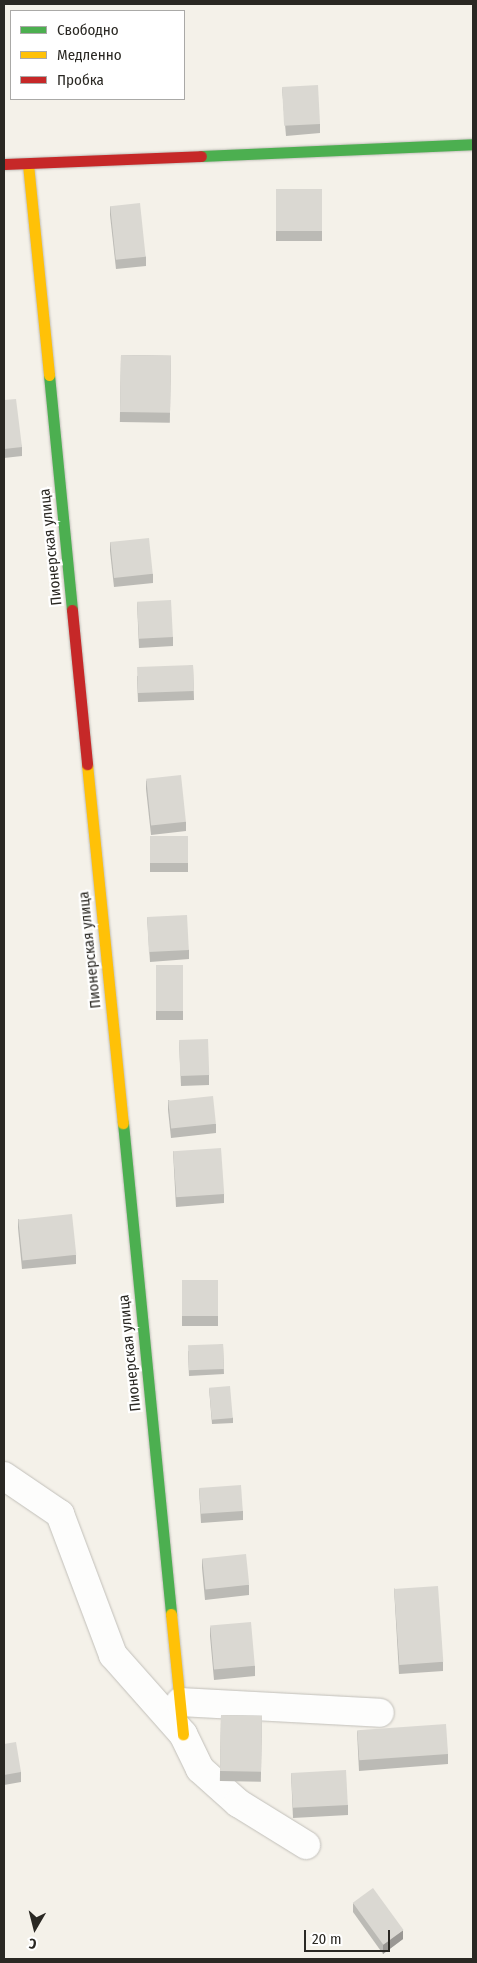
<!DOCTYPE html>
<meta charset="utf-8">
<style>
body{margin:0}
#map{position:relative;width:477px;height:1963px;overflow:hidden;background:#f4f1e9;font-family:"Fira Sans Condensed",sans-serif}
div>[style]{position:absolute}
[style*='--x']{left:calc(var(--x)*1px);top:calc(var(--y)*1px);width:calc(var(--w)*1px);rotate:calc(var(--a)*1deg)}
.roads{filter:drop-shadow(0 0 1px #c1bfb9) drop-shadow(0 0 1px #c1bfb9)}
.street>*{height:28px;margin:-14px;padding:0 14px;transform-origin:14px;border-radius:14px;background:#fdfdfc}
.fast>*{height:11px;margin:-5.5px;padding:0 5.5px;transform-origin:5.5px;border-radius:5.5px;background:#4caf50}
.slow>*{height:11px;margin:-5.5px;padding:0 5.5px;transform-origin:5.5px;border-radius:5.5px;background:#ffc107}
.jam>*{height:11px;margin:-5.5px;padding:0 5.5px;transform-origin:5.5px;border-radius:5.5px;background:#c62828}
.wall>*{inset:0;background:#bbbab5;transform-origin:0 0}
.shaded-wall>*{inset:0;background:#999793}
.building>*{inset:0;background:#dad8d2;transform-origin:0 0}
span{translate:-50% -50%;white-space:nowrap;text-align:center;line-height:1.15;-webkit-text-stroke:4.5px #fff;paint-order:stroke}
.street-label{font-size:15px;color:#2a2823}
.frame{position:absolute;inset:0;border:5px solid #2a2823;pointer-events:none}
.legend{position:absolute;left:10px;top:10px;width:175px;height:90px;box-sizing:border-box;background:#fff;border:1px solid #aaa9a7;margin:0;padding:6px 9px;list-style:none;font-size:15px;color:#2a2823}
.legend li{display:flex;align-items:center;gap:10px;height:25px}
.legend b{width:25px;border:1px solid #aaa9a7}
.north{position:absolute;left:10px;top:1903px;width:50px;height:50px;-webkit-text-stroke:4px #fff;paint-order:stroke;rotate:188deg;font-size:14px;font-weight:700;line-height:20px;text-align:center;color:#2a2823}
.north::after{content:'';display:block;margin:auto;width:18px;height:22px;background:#2a2823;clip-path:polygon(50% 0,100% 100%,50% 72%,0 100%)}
.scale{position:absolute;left:304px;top:1930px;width:86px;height:22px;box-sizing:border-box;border:2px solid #2a2823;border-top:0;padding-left:6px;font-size:15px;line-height:18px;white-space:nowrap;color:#2a2823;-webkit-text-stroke:4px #fff;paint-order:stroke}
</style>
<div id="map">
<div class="roads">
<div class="street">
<i style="--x:4;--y:1476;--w:68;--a:34.2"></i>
<i style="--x:60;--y:1514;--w:151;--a:69.4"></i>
<i style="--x:113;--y:1655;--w:106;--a:48.5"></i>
<i style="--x:183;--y:1734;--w:39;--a:64"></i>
<i style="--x:200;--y:1769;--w:51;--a:41.8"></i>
<i style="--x:238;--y:1803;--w:80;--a:31.7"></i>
<i style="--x:180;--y:1702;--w:200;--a:3.1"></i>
</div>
<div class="fast">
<i style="--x:201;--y:156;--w:272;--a:-2.5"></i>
<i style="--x:49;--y:375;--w:236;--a:84.4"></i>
<i style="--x:123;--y:1123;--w:493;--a:84.4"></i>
</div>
<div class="slow">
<i style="--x:28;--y:164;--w:212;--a:84.3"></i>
<i style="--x:87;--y:764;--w:361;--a:84.3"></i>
<i style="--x:171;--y:1614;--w:121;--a:84.3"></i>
</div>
<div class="jam">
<i style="--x:4;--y:164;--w:197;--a:-2.3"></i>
<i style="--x:72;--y:610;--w:155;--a:84.4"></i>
</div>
</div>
<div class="wall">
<i style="clip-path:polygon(282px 88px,320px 124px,320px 133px,286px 136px)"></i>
<i style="left:322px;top:189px;width:52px;height:46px;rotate:90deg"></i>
<i style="clip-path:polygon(110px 206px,146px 257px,146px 266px,116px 269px,110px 215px)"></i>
<i style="left:121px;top:355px;width:50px;height:67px;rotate:1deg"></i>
<i style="clip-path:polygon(4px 400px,22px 447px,22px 456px,4px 458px)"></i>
<i style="clip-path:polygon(110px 542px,153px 574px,153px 583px,114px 587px,110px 551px)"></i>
<i style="clip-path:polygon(137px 602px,173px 637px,173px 646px,139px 648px)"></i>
<i style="clip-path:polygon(193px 665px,194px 700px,138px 702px,137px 676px)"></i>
<i style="clip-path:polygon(146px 780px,186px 822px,186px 831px,151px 835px,146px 789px)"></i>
<i style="left:150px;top:836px;width:38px;height:36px"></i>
<i style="clip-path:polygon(147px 917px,189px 950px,189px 959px,150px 962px)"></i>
<i style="left:156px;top:965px;width:27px;height:55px"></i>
<i style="clip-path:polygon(179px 1041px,209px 1075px,209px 1085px,181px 1086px)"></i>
<i style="clip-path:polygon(168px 1100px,216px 1124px,216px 1133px,171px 1138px,168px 1110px)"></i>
<i style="clip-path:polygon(173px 1151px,224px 1194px,224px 1203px,176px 1207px)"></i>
<i style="clip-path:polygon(18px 1219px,76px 1255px,76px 1264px,22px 1269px,18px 1228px)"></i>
<i style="left:182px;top:1280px;width:36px;height:46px"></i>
<i style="clip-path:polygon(223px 1344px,224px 1374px,189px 1376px,188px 1351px)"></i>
<i style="clip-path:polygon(209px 1388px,233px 1418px,233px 1423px,212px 1424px)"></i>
<i style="clip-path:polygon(199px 1489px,243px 1511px,243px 1520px,201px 1523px)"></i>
<i style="clip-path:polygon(202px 1559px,249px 1585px,249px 1595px,205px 1600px,202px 1568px)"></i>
<i style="clip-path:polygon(394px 1588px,443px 1662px,443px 1671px,399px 1674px)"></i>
<i style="clip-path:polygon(210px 1627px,255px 1666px,255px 1676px,214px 1680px,210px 1636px)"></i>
<i style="left:221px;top:1715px;width:41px;height:66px;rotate:1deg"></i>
<i style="clip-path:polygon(357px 1731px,448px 1754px,448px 1764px,359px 1771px)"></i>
<i style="clip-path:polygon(4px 1744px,21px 1772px,21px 1782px,4px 1785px)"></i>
<i style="clip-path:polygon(291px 1773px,348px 1805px,348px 1815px,293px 1818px)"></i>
<i style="clip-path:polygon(353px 1903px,403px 1939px,383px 1954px,353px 1912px)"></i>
</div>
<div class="shaded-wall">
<i style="clip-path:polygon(403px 1930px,403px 1939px,383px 1954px,383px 1944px)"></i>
</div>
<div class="building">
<i style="left:318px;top:85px;width:39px;height:36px;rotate:87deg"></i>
<i style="left:322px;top:189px;width:42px;height:46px;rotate:90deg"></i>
<i style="left:140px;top:203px;width:54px;height:30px;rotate:84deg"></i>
<i style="left:121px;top:355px;width:50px;height:57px;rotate:1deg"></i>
<i style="clip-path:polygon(16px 399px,22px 447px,4px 449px,4px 400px)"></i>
<i style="left:149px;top:538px;width:36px;height:39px;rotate:84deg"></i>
<i style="left:171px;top:600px;width:37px;height:34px;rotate:87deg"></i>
<i style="left:193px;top:665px;width:26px;height:56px;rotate:88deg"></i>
<i style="left:181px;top:775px;width:47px;height:35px;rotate:84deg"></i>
<i style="left:150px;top:836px;width:38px;height:27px"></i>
<i style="left:187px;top:915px;width:35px;height:40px;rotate:87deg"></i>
<i style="left:156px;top:965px;width:27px;height:46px"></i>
<i style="left:208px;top:1039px;width:36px;height:29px;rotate:88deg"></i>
<i style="left:213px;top:1096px;width:28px;height:45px;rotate:84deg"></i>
<i style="left:221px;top:1148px;width:46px;height:48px;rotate:86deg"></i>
<i style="left:72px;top:1214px;width:41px;height:54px;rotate:84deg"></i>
<i style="left:182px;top:1280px;width:36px;height:36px"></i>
<i style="left:223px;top:1344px;width:25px;height:35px;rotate:88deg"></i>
<i style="left:230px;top:1386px;width:32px;height:21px;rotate:85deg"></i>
<i style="left:241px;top:1485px;width:26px;height:42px;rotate:86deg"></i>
<i style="left:246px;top:1554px;width:31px;height:44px;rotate:84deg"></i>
<i style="left:438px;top:1586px;width:76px;height:44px;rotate:86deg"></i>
<i style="left:251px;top:1622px;width:44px;height:41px;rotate:85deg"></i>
<i style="left:221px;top:1715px;width:41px;height:56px;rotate:1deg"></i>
<i style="left:446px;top:1724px;width:30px;height:89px;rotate:86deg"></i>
<i style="clip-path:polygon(16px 1742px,21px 1772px,4px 1775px,4px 1744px)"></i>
<i style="left:346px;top:1770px;width:35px;height:55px;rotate:87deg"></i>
<i style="left:373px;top:1888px;width:52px;height:25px;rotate:54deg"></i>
</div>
<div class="street-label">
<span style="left:51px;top:547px;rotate:-96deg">Пионерская улица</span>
<span style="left:90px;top:950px;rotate:-96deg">Пионерская улица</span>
<span style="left:130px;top:1353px;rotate:-96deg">Пионерская улица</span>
</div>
<div class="frame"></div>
<ul class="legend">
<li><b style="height:6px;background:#4caf50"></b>Свободно</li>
<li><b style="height:6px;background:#ffc107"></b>Медленно</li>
<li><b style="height:6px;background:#c62828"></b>Пробка</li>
</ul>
<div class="north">С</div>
<div class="scale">20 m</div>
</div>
